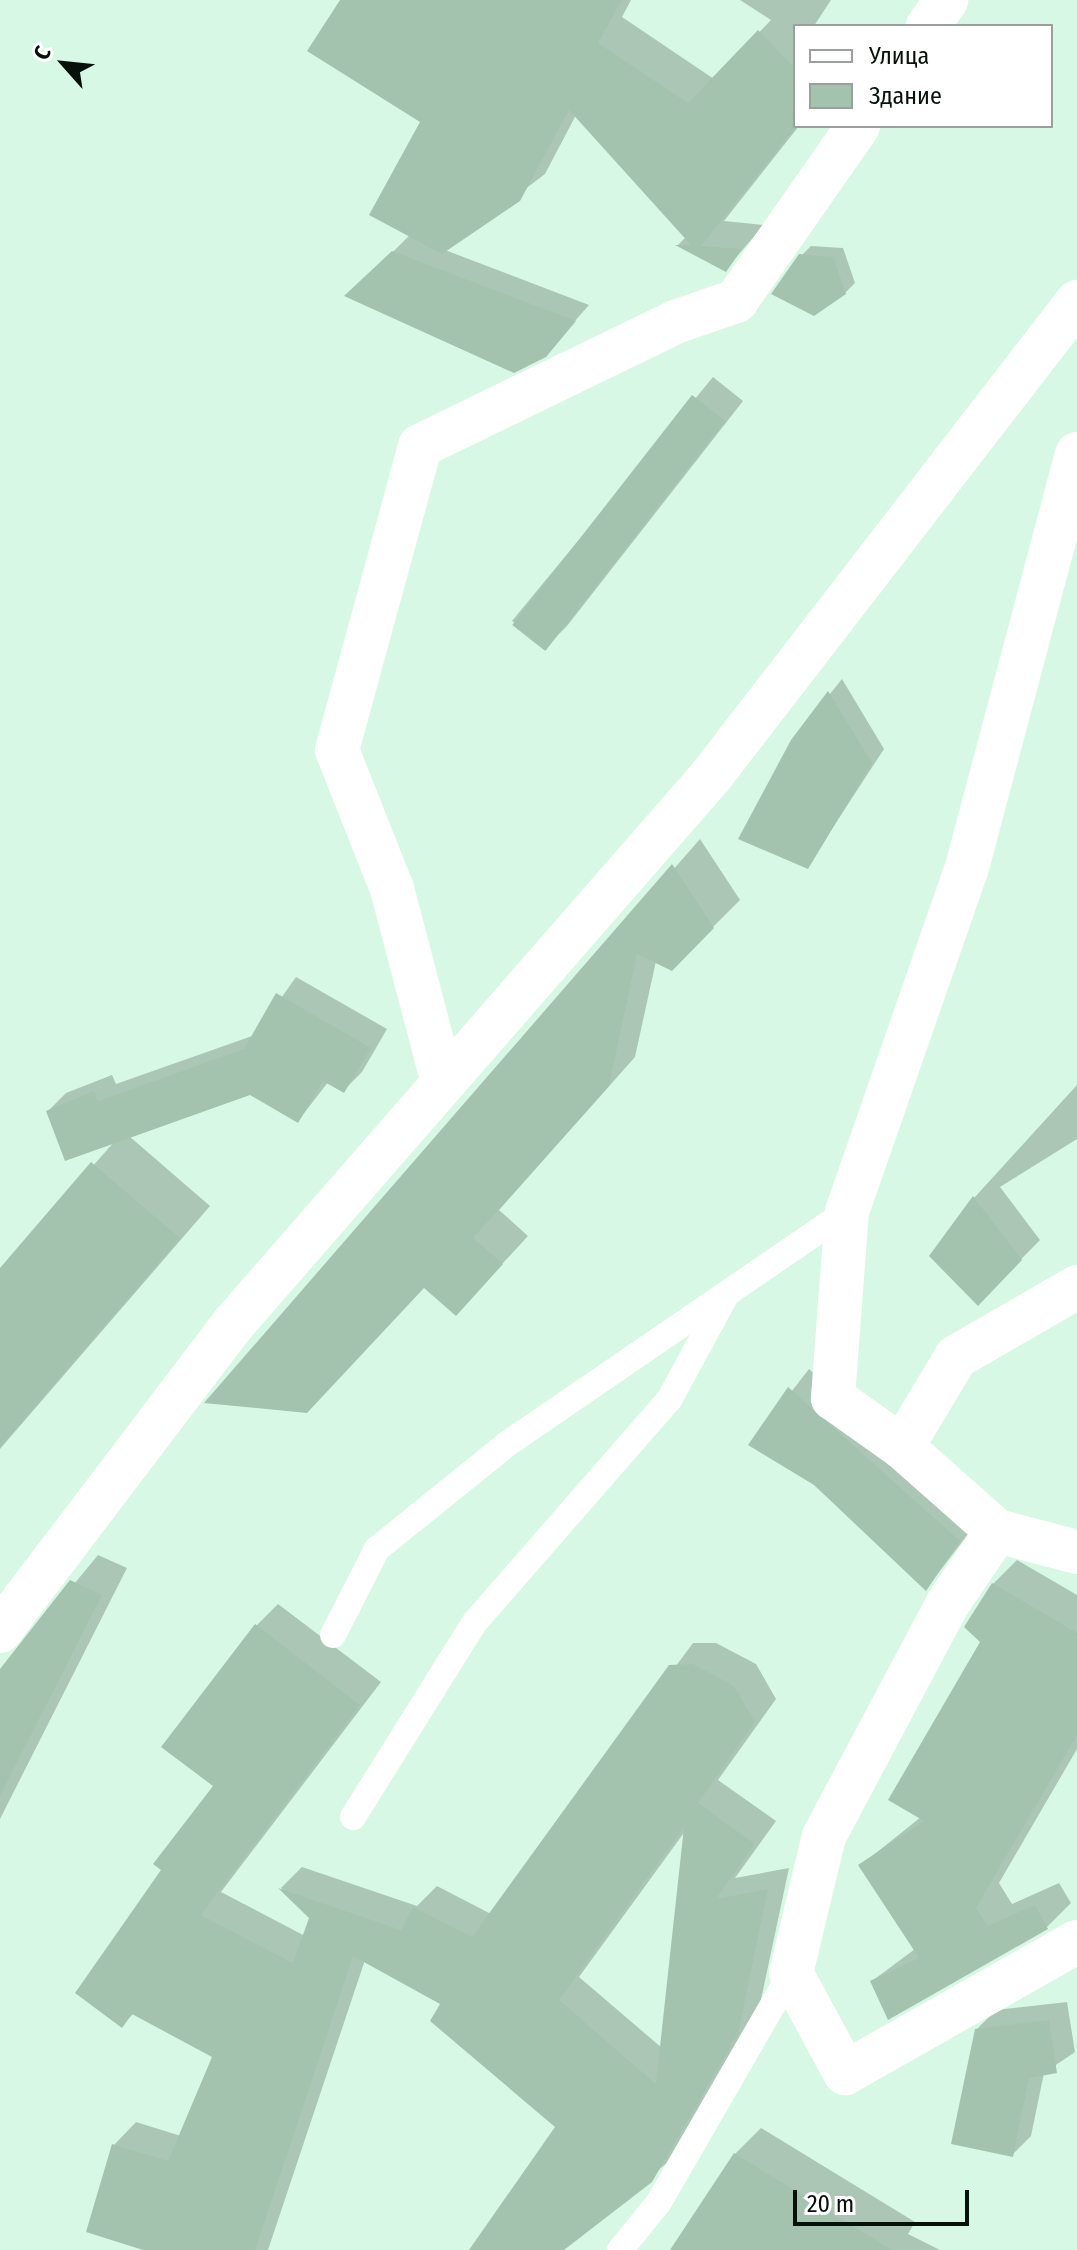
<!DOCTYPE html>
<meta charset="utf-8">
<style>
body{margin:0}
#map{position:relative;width:1077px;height:2250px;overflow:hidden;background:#d7f8e4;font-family:"Fira Sans Condensed",sans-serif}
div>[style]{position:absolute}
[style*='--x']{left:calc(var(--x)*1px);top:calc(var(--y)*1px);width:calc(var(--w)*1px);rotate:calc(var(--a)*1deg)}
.shadow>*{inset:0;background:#0003}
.building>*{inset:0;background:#a3c3af;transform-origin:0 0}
.service>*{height:26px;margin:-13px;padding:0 13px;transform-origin:13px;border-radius:13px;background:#fff}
.minor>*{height:44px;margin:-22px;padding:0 22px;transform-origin:22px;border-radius:22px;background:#fff}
.tertiary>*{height:44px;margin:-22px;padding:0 22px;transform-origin:22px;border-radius:22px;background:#fff}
span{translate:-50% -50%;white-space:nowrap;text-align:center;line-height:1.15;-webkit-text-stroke:6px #fff;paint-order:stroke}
.legend{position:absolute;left:793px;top:24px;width:260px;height:104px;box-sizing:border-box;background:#fff;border:2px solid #9ba09d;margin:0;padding:10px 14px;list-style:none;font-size:24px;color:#06110a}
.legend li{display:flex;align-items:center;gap:16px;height:40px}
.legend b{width:40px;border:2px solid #9ba09d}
.north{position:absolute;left:24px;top:24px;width:80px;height:80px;-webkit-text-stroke:6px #fff;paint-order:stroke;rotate:297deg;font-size:22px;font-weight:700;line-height:32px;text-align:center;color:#06110a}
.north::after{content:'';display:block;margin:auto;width:28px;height:36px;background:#06110a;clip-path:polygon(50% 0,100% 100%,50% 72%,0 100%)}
.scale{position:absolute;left:793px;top:2190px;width:176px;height:36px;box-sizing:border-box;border:4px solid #06110a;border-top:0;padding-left:10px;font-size:24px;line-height:28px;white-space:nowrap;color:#06110a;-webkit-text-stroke:6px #fff;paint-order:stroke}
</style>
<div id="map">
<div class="shadow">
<i style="clip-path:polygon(342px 0,631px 0,622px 17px,714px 79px,771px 20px,740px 0,831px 0,814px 26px,795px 26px,799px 126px,724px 221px,764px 225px,726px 269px,678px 245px,686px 237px,576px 115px,545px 174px,445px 250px,589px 305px,545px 355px,348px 296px,410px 235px,422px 122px)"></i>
<i style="clip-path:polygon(811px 246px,843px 248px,855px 283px,845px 293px,801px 256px)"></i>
<i style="clip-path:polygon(713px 377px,743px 401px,567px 626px,548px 645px,512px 621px)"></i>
<i style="clip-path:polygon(842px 679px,884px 749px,807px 867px,792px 741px)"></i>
<i style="clip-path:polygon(700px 839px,740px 900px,671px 969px,656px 961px,635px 1057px,499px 1210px,528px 1236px,456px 1314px,425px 1286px,208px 1402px)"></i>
<i style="clip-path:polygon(296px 977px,387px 1029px,362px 1072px,344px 1090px,329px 1081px,298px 1121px,250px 1093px,129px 1136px,210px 1206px,0 1449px,0 1271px,114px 1142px,48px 1111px,66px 1093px,112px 1075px,116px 1084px,255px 1035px)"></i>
<i style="clip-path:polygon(1077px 1085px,1077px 1139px,1000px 1187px,1040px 1240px,978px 1303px,932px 1256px,975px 1197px)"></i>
<i style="clip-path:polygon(809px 1369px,978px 1521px,926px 1589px,815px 1484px,750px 1445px)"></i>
<i style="clip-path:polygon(98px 1555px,127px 1568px,0 1819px,0 1674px)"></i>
<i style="clip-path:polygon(1017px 1560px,1077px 1595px,1077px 1749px,999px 1883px,1012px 1904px,1059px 1883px,1071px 1903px,1047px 1927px,872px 1981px,915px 1949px,861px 1865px,921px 1817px,982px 1642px,993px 1584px)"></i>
<i style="clip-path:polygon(evenodd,278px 1604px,381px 1682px,221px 1892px,305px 1936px,311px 1918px,281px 1888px,302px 1867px,417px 1906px,437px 1886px,491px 1914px,693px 1643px,716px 1643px,756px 1664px,776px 1699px,718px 1780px,776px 1821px,735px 1878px,789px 1868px,759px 2009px,674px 2157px,561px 2250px,472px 2250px,558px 2127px,443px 2004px,365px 1960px,268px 2250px,150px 2250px,88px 2231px,114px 2145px,136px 2122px,181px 2136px,215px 2056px,134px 2013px,122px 2025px,164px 1870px,216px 1786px,256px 1626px,278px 1604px,686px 1830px,662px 2048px,579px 1977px,686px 1830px)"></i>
<i style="clip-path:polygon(1067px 2002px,1075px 2052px,1044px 2073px,1031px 2136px,1012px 2155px,976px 2030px,996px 2010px)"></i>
<i style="clip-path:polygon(761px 2128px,915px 2222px,908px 2234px,940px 2250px,672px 2250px,735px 2154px)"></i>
</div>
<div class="building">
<i style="clip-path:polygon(340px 0,622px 0,598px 43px,688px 103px,758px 30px,795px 68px,795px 128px,701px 246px,742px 249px,726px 272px,675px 245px,691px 245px,569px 110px,520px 201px,442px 254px,369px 215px,420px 122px,307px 51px)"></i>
<i style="clip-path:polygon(392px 251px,576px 321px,546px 357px,514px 373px,344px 296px)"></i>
<i style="clip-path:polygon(799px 254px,833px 257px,846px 294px,814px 316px,771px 294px)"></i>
<i style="left:692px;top:395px;width:42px;height:292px;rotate:38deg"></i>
<i style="clip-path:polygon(828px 691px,872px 763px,808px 869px,738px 839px,791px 740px)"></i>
<i style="clip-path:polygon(672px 864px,714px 928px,672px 971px,637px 954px,609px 1086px,473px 1238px,503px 1264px,456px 1316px,424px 1288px,307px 1413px,204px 1403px)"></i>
<i style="clip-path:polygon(276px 993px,371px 1048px,344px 1093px,323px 1081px,298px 1123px,250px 1095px,65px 1161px,46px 1111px,94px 1091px,98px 1101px,244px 1049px)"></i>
<i style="clip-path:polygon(91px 1162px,180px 1238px,0 1447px,0 1268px)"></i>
<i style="clip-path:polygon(973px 1196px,1022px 1260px,978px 1306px,929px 1256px)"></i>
<i style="clip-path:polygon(788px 1387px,960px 1541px,926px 1591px,814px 1485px,748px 1445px)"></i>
<i style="clip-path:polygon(70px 1580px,102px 1595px,0 1796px,0 1669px)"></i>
<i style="clip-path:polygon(992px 1583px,1077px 1633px,1077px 1735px,976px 1908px,988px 1926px,1035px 1905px,1048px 1929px,888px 2020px,870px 1981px,919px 1958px,858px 1865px,924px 1821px,888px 1800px,980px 1642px,964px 1627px)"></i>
<i style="clip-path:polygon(evenodd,255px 1624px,360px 1705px,201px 1915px,293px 1963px,309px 1918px,278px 1888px,401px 1930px,413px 1907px,472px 1937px,669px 1665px,693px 1664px,734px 1686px,755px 1722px,698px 1803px,755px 1844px,716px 1899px,768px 1889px,738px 2034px,652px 2182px,564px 2250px,469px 2250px,555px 2127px,430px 2021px,440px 2004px,353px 1956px,255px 2250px,143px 2250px,86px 2232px,112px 2144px,168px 2161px,212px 2057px,132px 2014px,122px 2028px,75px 1993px,161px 1870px,153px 1864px,213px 1786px,161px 1747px,255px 1624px,684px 1827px,669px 1964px,656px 2084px,559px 2000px,684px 1827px)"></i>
<i style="clip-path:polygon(1049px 2020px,1057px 2073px,1029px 2078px,1013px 2157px,951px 2144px,975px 2029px)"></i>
<i style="clip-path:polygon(734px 2153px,892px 2250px,670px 2250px)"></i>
</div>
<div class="service">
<i style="--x:333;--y:1635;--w:97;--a:-62.9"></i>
<i style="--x:377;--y:1549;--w:167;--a:-38.9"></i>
<i style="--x:507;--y:1444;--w:412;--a:-34.4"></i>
<i style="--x:353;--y:1817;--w:230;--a:-58"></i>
<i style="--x:475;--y:1622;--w:295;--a:-48.9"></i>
<i style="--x:669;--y:1400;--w:117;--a:-61.5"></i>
<i style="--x:620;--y:2250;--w:62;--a:-50.9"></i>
<i style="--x:659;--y:2202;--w:264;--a:-60"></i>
</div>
<div class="minor">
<i style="--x:928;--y:26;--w:32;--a:-55"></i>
<i style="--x:1077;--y:454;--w:431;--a:104.9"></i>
<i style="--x:966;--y:870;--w:361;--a:109.2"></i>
<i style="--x:847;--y:1211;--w:188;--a:94.3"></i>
<i style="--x:833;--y:1398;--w:85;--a:35.4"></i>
<i style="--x:902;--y:1447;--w:127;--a:41.5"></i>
<i style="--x:997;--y:1531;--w:83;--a:14.7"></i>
<i style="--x:443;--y:1083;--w:201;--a:-104.7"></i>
<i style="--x:392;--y:889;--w:149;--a:-111.6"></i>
<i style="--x:337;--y:750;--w:315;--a:-74.7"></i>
<i style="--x:420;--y:446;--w:284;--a:-25.9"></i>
<i style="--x:675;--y:322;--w:65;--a:-19"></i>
<i style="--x:736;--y:301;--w:213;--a:-55.1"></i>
<i style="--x:902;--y:1447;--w:105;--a:-59"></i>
<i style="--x:956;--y:1357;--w:140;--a:-30"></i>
<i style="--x:997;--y:1531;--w:87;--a:124.2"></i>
<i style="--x:948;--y:1603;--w:264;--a:118"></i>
<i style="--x:824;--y:1836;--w:141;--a:103.5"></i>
<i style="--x:791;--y:1973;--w:114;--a:61.6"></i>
<i style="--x:845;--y:2073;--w:266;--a:-29.5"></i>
</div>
<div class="tertiary">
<i style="--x:0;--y:1631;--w:387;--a:-52.8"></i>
<i style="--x:234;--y:1323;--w:726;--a:-48.91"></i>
<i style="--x:711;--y:776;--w:599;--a:-52.33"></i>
</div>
<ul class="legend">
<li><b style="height:10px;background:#fff"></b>Улица</li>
<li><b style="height:22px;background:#a3c3af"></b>Здание</li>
</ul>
<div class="north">С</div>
<div class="scale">20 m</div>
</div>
